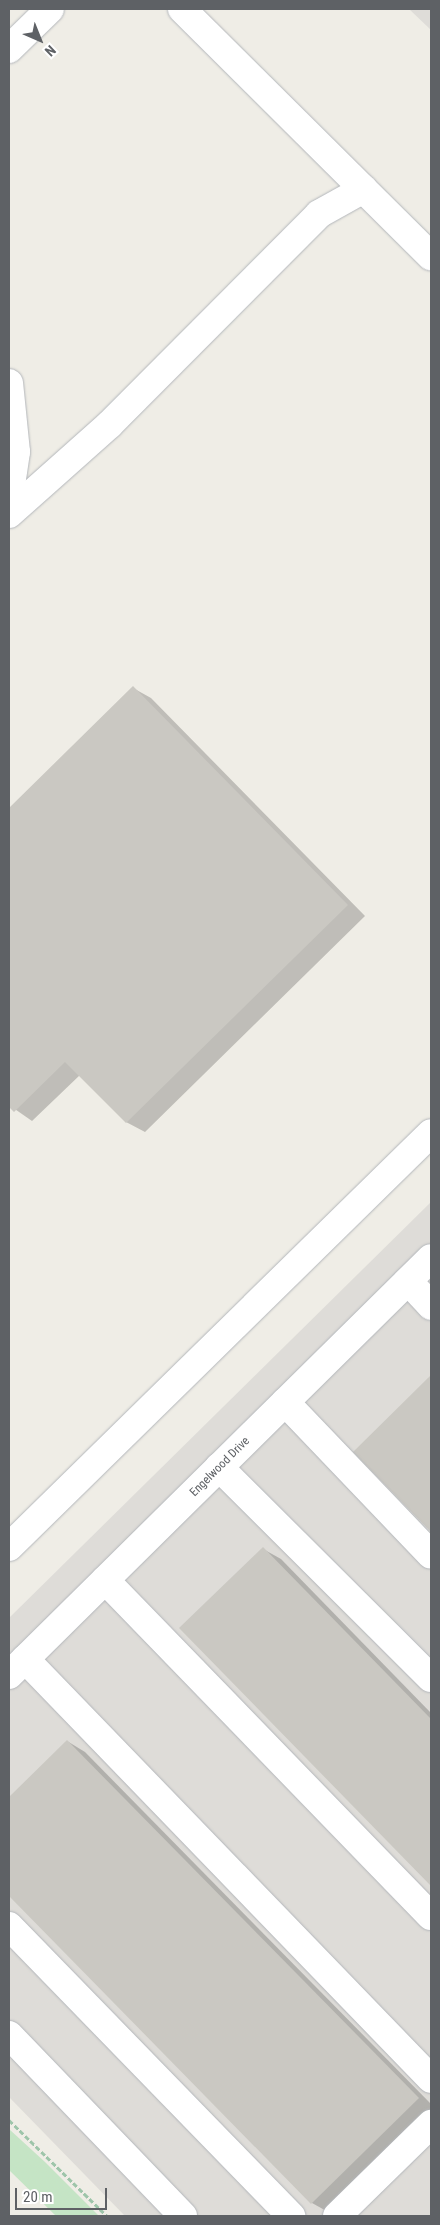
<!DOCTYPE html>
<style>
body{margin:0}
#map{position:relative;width:440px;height:2225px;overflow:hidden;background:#efede6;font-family:"Roboto Condensed",sans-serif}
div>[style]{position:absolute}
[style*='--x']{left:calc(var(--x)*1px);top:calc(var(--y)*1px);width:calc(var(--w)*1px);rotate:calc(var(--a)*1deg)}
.industrial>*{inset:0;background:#dedcd8}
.green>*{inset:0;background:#c5e4c5}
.shadow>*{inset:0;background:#0003}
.building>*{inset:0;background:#cac8c2}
.path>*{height:3px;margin-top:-1.5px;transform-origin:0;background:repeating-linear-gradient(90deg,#9ec5aa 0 5px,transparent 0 7.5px)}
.roads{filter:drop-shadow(0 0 1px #b3b6ba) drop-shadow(0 0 1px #b3b6ba)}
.minor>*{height:28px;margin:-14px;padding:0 14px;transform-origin:14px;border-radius:14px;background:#fff}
span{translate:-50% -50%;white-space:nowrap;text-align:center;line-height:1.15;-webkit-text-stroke:5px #fff;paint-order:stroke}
.street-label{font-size:12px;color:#5e6165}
.frame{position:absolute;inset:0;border:10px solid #5e6165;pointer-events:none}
.north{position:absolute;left:15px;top:15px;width:50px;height:50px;-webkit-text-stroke:4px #fff;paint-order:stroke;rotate:136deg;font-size:14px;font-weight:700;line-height:20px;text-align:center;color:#5e6165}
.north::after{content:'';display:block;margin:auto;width:18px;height:22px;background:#5e6165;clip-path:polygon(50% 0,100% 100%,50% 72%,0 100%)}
.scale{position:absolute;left:15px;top:2188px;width:92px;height:22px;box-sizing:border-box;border:2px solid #5e6165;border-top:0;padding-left:6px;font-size:15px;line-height:18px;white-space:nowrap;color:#5e6165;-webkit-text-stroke:4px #fff;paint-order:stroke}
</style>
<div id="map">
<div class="industrial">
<i style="clip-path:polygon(409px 9px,431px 9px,431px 30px)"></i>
<i style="clip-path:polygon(431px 1202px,431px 2216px,125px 2216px,9px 2097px,9px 1618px)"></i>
</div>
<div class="green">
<i style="clip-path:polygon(9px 2129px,45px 2162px,99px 2216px,56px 2216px,9px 2170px)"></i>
</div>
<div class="shadow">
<i style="clip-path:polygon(133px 688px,151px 698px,365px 916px,145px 1132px,126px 1122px,80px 1075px,32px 1121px,9px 1105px,9px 810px)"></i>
<i style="clip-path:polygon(431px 1377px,431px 1530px,355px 1452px)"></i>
<i style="clip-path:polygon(263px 1549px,281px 1559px,431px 1713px,431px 1885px,181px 1628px)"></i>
<i style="clip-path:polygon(67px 1741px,85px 1752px,431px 2104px,431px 2113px,330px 2213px,312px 2203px,9px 1894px,9px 1799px)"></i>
</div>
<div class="building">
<i style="clip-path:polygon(133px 686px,348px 905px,126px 1123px,65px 1062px,14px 1112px,9px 1107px,9px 808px)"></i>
<i style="clip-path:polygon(431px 1375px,431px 1532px,353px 1452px)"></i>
<i style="clip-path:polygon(263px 1547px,431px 1719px,431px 1886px,179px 1628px)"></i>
<i style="clip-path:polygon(67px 1740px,419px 2098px,311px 2204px,9px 1896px,9px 1797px)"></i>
</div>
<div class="path">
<i style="--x:9;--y:2120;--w:137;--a:44.4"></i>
</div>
<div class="roads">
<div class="minor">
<i style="--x:182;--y:9;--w:351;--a:44.8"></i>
<i style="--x:9;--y:49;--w:57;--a:-44.3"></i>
<i style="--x:9;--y:383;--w:69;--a:84.2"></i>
<i style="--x:16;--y:452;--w:48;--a:98.5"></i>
<i style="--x:9;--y:514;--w:135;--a:-41.7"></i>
<i style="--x:110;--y:424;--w:296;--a:-45.1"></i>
<i style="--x:319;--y:214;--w:51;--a:-29.1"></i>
<i style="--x:408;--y:1281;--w:34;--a:47"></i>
<i style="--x:285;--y:1402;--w:211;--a:46.3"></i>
<i style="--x:219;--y:1467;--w:299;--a:44.9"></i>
<i style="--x:9;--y:1547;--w:591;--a:-44.45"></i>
<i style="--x:105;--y:1580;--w:468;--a:45.9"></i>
<i style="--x:25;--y:1659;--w:584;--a:45.97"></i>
<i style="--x:9;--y:1675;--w:593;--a:-44.66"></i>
<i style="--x:9;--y:1926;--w:405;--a:45.8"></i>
<i style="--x:9;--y:2035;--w:251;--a:46.1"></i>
<i style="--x:337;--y:2216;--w:132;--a:-44.4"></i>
</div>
</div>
<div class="street-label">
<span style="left:220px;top:1467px;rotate:-45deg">Engelwood Drive</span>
</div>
<div class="frame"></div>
<div class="north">N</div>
<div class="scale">20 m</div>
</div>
